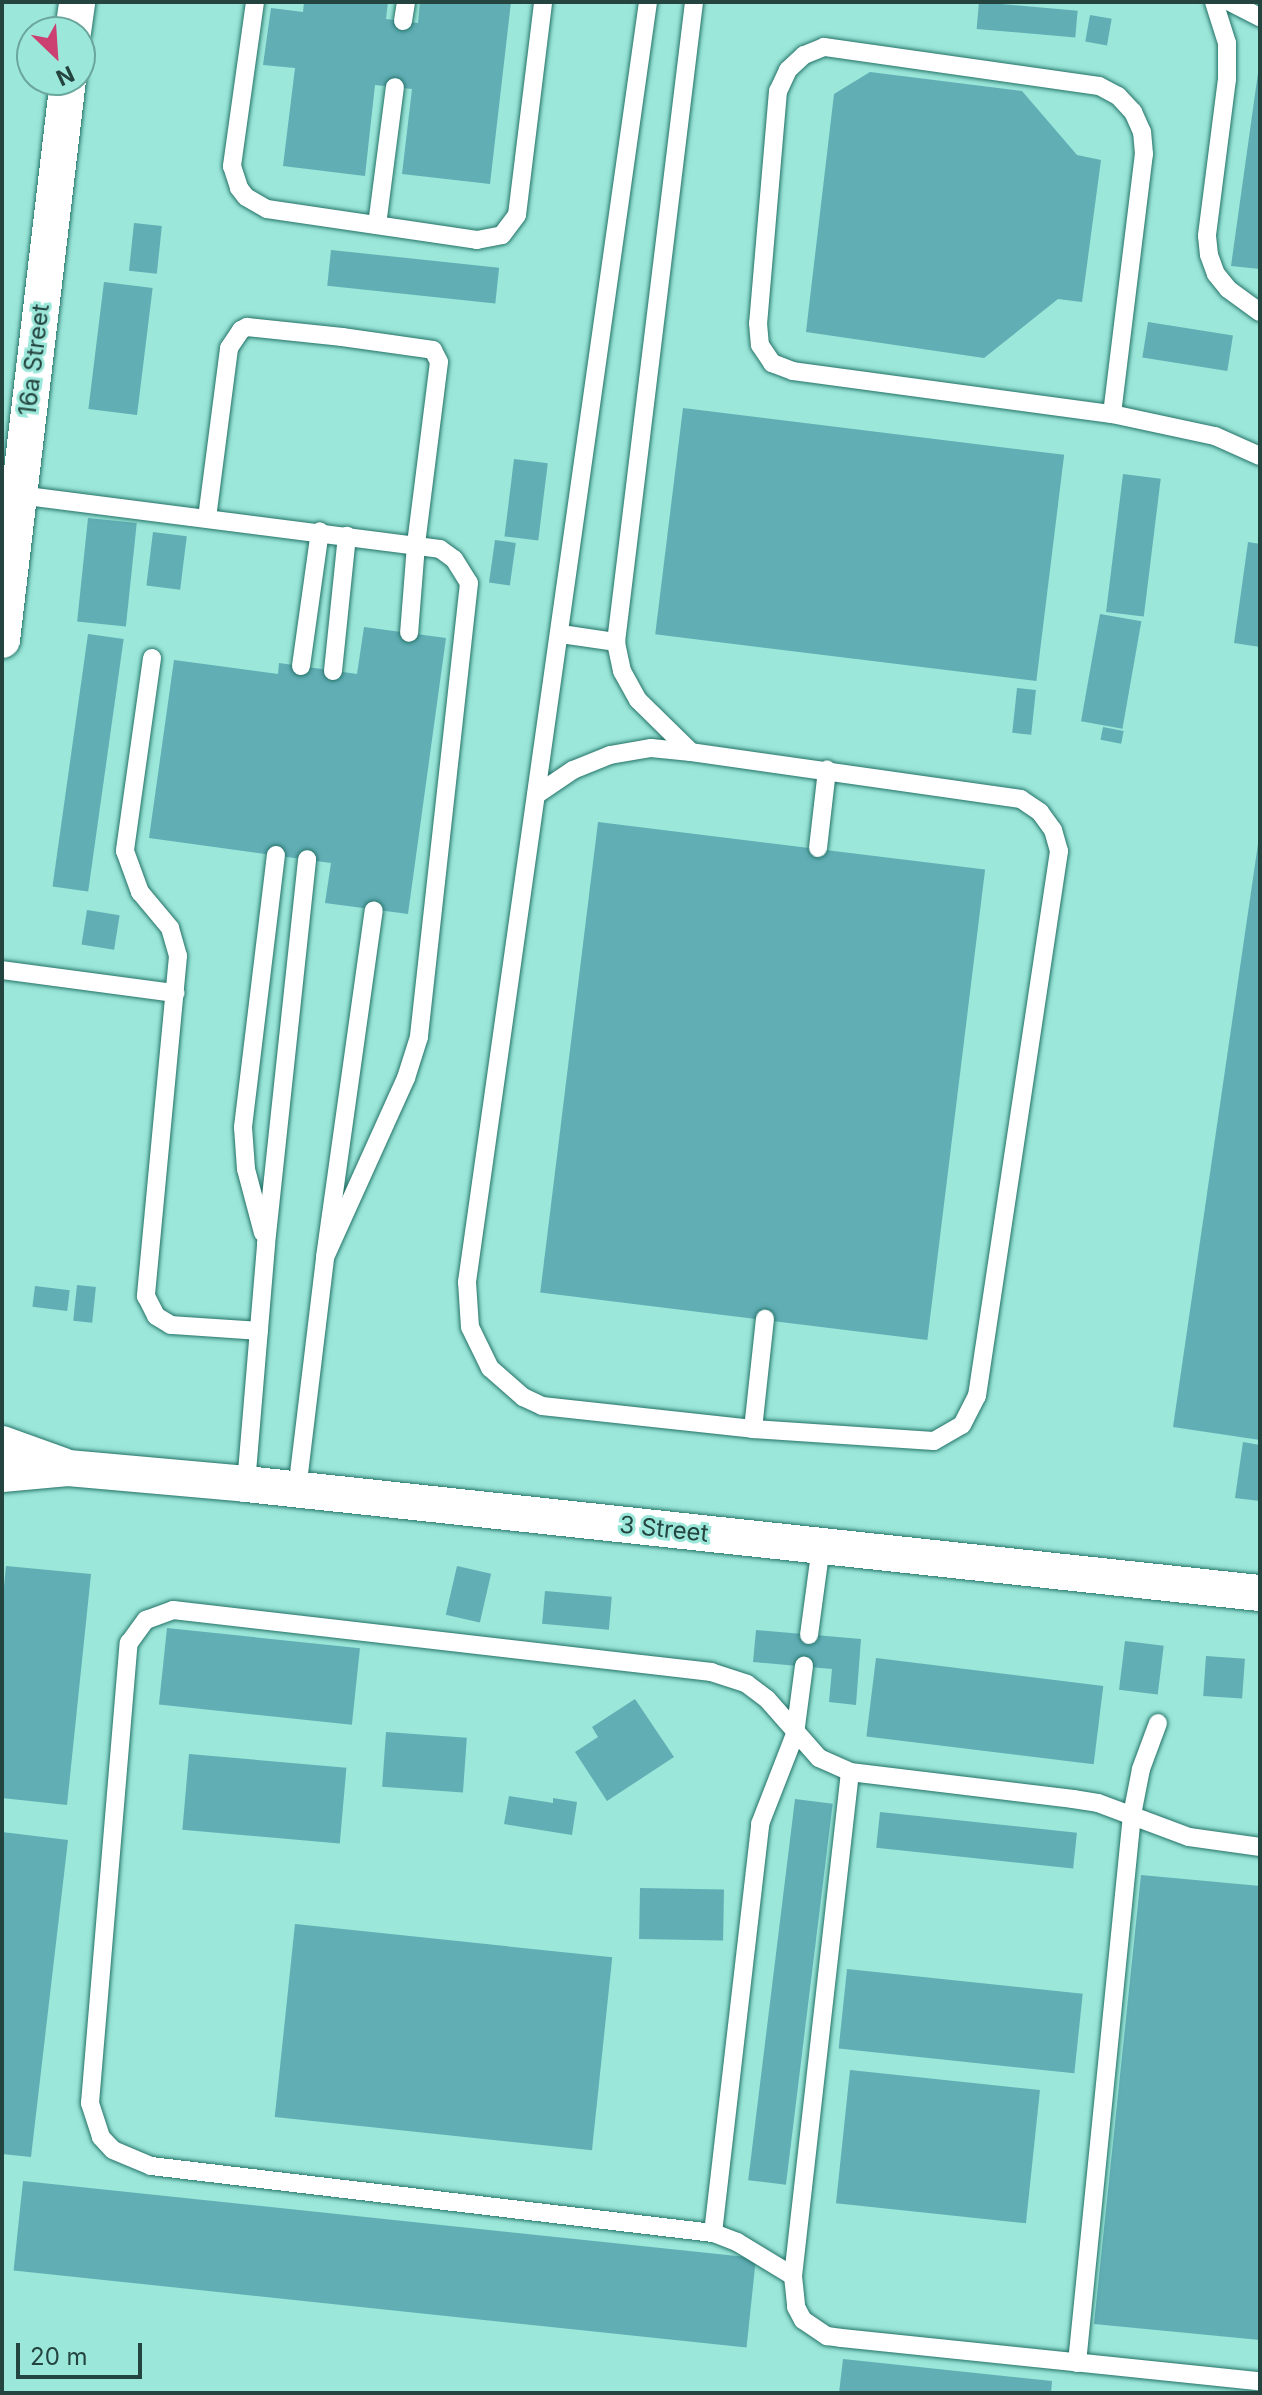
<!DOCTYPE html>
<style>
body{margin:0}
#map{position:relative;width:1262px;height:2395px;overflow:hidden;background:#9be7da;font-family:Inter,sans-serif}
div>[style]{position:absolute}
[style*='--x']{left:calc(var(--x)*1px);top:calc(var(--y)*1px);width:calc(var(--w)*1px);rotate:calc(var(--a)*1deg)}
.building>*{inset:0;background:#61aeb5;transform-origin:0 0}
.roads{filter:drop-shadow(0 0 2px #247268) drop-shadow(0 0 2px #247268)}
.service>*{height:18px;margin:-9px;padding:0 9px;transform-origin:9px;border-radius:9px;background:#fff}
.minor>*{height:36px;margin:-18px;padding:0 18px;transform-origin:18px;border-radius:18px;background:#fff}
span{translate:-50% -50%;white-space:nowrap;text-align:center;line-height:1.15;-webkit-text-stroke:6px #9be7da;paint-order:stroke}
.street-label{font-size:24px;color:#24443f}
.frame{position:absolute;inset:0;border:4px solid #24443f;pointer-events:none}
.north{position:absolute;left:16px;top:16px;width:80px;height:80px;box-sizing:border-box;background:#9be7da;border:2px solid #6ba69c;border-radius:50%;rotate:155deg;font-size:22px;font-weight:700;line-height:32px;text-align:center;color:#24443f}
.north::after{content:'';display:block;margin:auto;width:28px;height:36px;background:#cc4071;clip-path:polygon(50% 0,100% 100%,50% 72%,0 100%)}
.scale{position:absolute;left:16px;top:2343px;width:126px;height:36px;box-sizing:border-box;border:4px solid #24443f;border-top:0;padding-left:10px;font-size:24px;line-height:28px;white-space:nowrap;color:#24443f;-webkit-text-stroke:6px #9be7da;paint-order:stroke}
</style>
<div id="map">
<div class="building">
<i style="clip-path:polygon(304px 2px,388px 2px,386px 19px,418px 23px,420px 2px,511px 2px,490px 184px,402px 174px,412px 89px,375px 85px,365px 176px,283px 166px,295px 68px,263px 65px,271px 8px,303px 12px)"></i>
<i style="left:979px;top:2px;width:99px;height:27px;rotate:5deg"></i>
<i style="left:1090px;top:15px;width:22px;height:27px;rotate:10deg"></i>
<i style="clip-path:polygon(870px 72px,1022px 91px,1077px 155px,1101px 160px,1082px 302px,1058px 299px,984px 358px,806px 332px,834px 94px)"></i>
<i style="clip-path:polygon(1258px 73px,1260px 74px,1260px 269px,1231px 266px)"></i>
<i style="left:134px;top:223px;width:28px;height:48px;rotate:6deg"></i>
<i style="left:331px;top:250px;width:169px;height:36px;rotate:6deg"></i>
<i style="left:104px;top:282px;width:49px;height:128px;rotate:7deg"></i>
<i style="left:1148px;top:322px;width:86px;height:36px;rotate:9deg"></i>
<i style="left:683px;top:408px;width:384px;height:228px;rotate:7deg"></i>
<i style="left:514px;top:459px;width:34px;height:78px;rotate:7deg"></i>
<i style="left:1123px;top:474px;width:38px;height:139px;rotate:7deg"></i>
<i style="left:88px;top:518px;width:49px;height:104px;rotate:6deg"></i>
<i style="left:153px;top:532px;width:34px;height:54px;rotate:7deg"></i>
<i style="left:495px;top:540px;width:21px;height:43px;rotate:8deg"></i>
<i style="clip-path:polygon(1248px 542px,1260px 544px,1260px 647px,1234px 643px)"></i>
<i style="left:1100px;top:614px;width:42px;height:109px;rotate:10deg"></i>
<i style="clip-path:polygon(364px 627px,446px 638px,408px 914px,325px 903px,331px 863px,149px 838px,174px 660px,278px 674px,279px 663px,357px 674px)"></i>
<i style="left:88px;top:634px;width:36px;height:255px;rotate:8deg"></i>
<i style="left:1017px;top:688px;width:19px;height:45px;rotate:6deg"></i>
<i style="left:1103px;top:727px;width:21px;height:13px;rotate:11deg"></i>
<i style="left:598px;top:822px;width:390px;height:474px;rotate:7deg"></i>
<i style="clip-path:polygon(1258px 844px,1260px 844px,1260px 1440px,1173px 1427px)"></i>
<i style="left:87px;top:910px;width:33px;height:35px;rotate:9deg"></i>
<i style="left:77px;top:1285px;width:19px;height:36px;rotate:6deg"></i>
<i style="left:35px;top:1286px;width:35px;height:21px;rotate:7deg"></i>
<i style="clip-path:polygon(1243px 1442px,1260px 1445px,1260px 1501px,1235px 1498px)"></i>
<i style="clip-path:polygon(6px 1566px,91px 1574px,67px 1805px,2px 1798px,2px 1607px)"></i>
<i style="left:457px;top:1566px;width:35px;height:50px;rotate:13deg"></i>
<i style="left:545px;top:1591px;width:67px;height:33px;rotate:5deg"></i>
<i style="left:167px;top:1628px;width:194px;height:77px;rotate:6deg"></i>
<i style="clip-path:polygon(756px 1630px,861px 1639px,856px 1705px,829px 1702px,832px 1669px,753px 1662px)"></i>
<i style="left:1125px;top:1641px;width:39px;height:49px;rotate:7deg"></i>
<i style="left:1206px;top:1656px;width:39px;height:40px;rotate:4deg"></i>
<i style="left:876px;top:1658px;width:229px;height:79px;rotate:7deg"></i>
<i style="clip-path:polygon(635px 1699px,674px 1757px,607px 1801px,575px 1752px,598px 1737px,592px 1727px)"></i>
<i style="left:386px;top:1732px;width:81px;height:55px;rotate:4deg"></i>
<i style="left:189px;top:1754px;width:158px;height:76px;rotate:5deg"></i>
<i style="clip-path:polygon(509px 1796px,553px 1803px,553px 1798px,577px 1802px,572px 1835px,504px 1824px)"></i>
<i style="left:795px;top:1799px;width:38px;height:384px;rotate:7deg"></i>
<i style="left:880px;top:1812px;width:198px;height:36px;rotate:6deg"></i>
<i style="clip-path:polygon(2px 1832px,68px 1840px,31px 2157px,2px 2154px)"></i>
<i style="clip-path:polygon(1141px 1875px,1260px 1886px,1260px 2340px,1094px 2324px)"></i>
<i style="left:640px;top:1888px;width:84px;height:51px;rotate:1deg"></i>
<i style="left:295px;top:1924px;width:319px;height:194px;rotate:6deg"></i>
<i style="left:847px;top:1969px;width:237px;height:80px;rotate:6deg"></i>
<i style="left:850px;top:2070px;width:191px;height:134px;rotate:6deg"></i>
<i style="left:23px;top:2181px;width:737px;height:90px;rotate:6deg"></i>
<i style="clip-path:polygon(843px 2359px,1052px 2381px,1051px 2393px,839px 2393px)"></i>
</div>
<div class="roads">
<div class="service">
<i style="--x:255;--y:2;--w:166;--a:98"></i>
<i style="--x:232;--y:166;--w:23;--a:72"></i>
<i style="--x:239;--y:188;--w:11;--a:52"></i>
<i style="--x:246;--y:197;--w:24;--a:30"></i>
<i style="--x:267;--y:209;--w:212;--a:8.4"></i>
<i style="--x:477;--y:240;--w:25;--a:-11"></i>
<i style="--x:502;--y:235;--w:25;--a:-53"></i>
<i style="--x:517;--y:215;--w:215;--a:-83"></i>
<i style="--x:648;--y:2;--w:1293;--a:98.05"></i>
<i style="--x:467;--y:1282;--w:45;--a:86.2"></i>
<i style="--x:470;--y:1327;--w:46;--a:64"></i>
<i style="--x:490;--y:1368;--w:44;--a:41.3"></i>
<i style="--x:523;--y:1397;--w:21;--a:25"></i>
<i style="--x:542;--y:1406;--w:212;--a:6.2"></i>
<i style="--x:753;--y:1429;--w:181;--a:3.8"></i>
<i style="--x:934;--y:1441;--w:32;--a:-30"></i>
<i style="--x:962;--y:1425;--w:33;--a:-63"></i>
<i style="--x:977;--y:1396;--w:551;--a:-81.44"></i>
<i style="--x:1059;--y:851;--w:22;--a:-106"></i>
<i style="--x:1053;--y:830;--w:22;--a:-126"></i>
<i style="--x:1040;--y:812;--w:23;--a:-146"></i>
<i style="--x:1021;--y:799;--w:333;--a:-171.9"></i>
<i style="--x:691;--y:752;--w:74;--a:-135.5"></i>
<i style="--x:638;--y:700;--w:33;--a:-119"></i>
<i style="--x:622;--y:671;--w:30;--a:-102"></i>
<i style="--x:616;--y:642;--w:645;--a:-83.05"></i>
<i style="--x:1214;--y:2;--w:43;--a:72.4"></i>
<i style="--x:1227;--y:43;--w:36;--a:90"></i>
<i style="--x:1227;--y:79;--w:158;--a:97.3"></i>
<i style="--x:1207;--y:236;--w:19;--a:84"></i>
<i style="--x:1209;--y:255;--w:20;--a:70"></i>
<i style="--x:1216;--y:274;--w:19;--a:51"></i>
<i style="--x:1228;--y:289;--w:39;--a:36"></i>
<i style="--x:1230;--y:2;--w:34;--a:27"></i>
<i style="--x:403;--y:21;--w:19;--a:-81"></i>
<i style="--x:377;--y:225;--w:139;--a:-82.6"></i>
<i style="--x:1112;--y:414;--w:262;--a:-83"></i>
<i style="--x:1144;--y:154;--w:22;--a:-95"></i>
<i style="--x:1142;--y:132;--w:22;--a:-114"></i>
<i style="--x:1133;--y:112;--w:22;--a:-133"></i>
<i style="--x:1118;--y:96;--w:21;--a:-152"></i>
<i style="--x:1099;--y:86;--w:278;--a:-171.9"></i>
<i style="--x:824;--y:47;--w:22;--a:158"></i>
<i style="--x:804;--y:55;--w:22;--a:137"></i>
<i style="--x:788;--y:70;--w:23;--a:115"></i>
<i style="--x:778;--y:91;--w:233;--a:94.9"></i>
<i style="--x:758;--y:323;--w:22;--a:85"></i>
<i style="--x:760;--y:345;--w:22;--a:56"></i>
<i style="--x:772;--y:363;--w:22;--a:21"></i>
<i style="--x:793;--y:371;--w:322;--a:7.7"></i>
<i style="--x:1112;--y:414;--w:105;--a:12.1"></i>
<i style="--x:1215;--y:436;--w:49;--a:24"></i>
<i style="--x:19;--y:495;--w:424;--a:7.3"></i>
<i style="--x:440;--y:549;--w:17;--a:36"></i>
<i style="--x:454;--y:559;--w:28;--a:58"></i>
<i style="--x:469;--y:583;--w:457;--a:96.3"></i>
<i style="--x:419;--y:1037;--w:43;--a:107.6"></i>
<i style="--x:406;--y:1078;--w:196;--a:114.3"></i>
<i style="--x:207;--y:518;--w:171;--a:-82.6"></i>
<i style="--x:229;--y:348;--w:22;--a:-56"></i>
<i style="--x:241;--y:330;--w:7;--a:-27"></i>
<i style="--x:247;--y:327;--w:96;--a:6"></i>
<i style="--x:342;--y:337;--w:92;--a:8.1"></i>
<i style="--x:433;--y:350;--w:13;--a:63"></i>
<i style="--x:439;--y:362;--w:184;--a:97.2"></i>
<i style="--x:416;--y:545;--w:88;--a:94.5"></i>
<i style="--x:561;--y:634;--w:56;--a:8.3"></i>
<i style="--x:152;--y:658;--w:195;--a:98"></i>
<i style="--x:125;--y:851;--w:44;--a:69.9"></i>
<i style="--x:140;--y:892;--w:47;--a:50.2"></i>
<i style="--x:170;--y:928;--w:29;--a:74"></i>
<i style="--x:178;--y:956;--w:342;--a:95.4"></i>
<i style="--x:146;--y:1296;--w:22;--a:63"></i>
<i style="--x:156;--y:1316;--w:17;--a:31"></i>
<i style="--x:171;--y:1325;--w:88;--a:3.9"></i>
<i style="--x:301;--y:666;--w:136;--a:-82"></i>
<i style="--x:333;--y:671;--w:136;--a:-84.1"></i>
<i style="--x:536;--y:795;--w:45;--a:-34"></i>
<i style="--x:573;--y:770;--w:40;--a:-22"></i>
<i style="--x:610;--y:755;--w:42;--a:-9.7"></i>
<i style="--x:651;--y:748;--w:40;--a:5.7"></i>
<i style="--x:818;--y:848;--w:79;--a:-83.4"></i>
<i style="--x:2;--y:970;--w:175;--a:7.6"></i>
<i style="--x:263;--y:1233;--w:66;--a:-104.9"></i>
<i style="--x:246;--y:1169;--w:42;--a:-94.1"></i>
<i style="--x:243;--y:1127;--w:274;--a:-83.1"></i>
<i style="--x:753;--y:1429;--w:111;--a:-83.8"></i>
<i style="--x:246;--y:1484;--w:241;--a:-85.2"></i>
<i style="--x:266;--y:1244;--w:387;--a:-83.9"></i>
<i style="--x:297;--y:1490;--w:235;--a:-83.1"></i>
<i style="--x:325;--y:1257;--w:350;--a:-82"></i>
<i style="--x:809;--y:1635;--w:90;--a:-82.3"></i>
<i style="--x:850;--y:1772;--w:507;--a:96.45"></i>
<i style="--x:793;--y:2276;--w:31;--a:84"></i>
<i style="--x:796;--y:2307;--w:15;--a:62"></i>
<i style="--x:803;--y:2320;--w:29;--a:34"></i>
<i style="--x:827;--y:2336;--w:14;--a:8"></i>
<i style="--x:841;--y:2338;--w:421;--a:5.9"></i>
<i style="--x:713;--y:2233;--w:412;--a:-83.4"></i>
<i style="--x:760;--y:1824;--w:97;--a:-68.7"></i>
<i style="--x:795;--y:1734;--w:69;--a:-82.5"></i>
<i style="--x:793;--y:2276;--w:66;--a:-148.7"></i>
<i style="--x:737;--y:2242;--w:26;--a:-159"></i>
<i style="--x:713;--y:2233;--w:566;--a:-173.2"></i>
<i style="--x:151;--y:2166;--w:41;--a:-157.2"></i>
<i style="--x:113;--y:2150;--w:18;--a:-133"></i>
<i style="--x:101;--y:2137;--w:36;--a:-108"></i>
<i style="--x:90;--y:2103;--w:462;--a:-85.2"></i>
<i style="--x:129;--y:1643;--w:29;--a:-54"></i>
<i style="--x:146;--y:1620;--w:29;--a:-20"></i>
<i style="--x:173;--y:1610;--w:542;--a:6.57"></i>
<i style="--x:711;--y:1672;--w:38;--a:18"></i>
<i style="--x:747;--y:1684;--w:25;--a:37"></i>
<i style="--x:767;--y:1699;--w:79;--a:48.6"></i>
<i style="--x:819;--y:1758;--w:34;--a:24"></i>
<i style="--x:850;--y:1772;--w:225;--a:6.9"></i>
<i style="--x:1073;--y:1799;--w:25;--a:9"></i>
<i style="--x:1098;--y:1803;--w:97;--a:20.5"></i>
<i style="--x:1189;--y:1837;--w:72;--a:8"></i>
<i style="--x:1077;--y:2363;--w:551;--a:-84.27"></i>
<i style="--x:1132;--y:1815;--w:47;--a:-78.9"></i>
<i style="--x:1141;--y:1769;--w:49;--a:-69.7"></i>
</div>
<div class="minor">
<i style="--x:73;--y:32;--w:30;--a:-82"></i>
<i style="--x:2;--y:640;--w:564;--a:-83.28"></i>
<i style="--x:2;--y:1444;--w:65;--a:19.8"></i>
<i style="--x:2;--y:1474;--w:66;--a:-5.2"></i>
<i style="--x:68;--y:1468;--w:179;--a:5.1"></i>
<i style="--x:246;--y:1484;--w:1020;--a:6.14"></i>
</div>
</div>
<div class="street-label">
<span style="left:34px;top:360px;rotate:-83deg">16a Street</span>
<span style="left:664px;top:1529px;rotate:6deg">3 Street</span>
</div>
<div class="frame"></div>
<div class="north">N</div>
<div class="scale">20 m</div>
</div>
